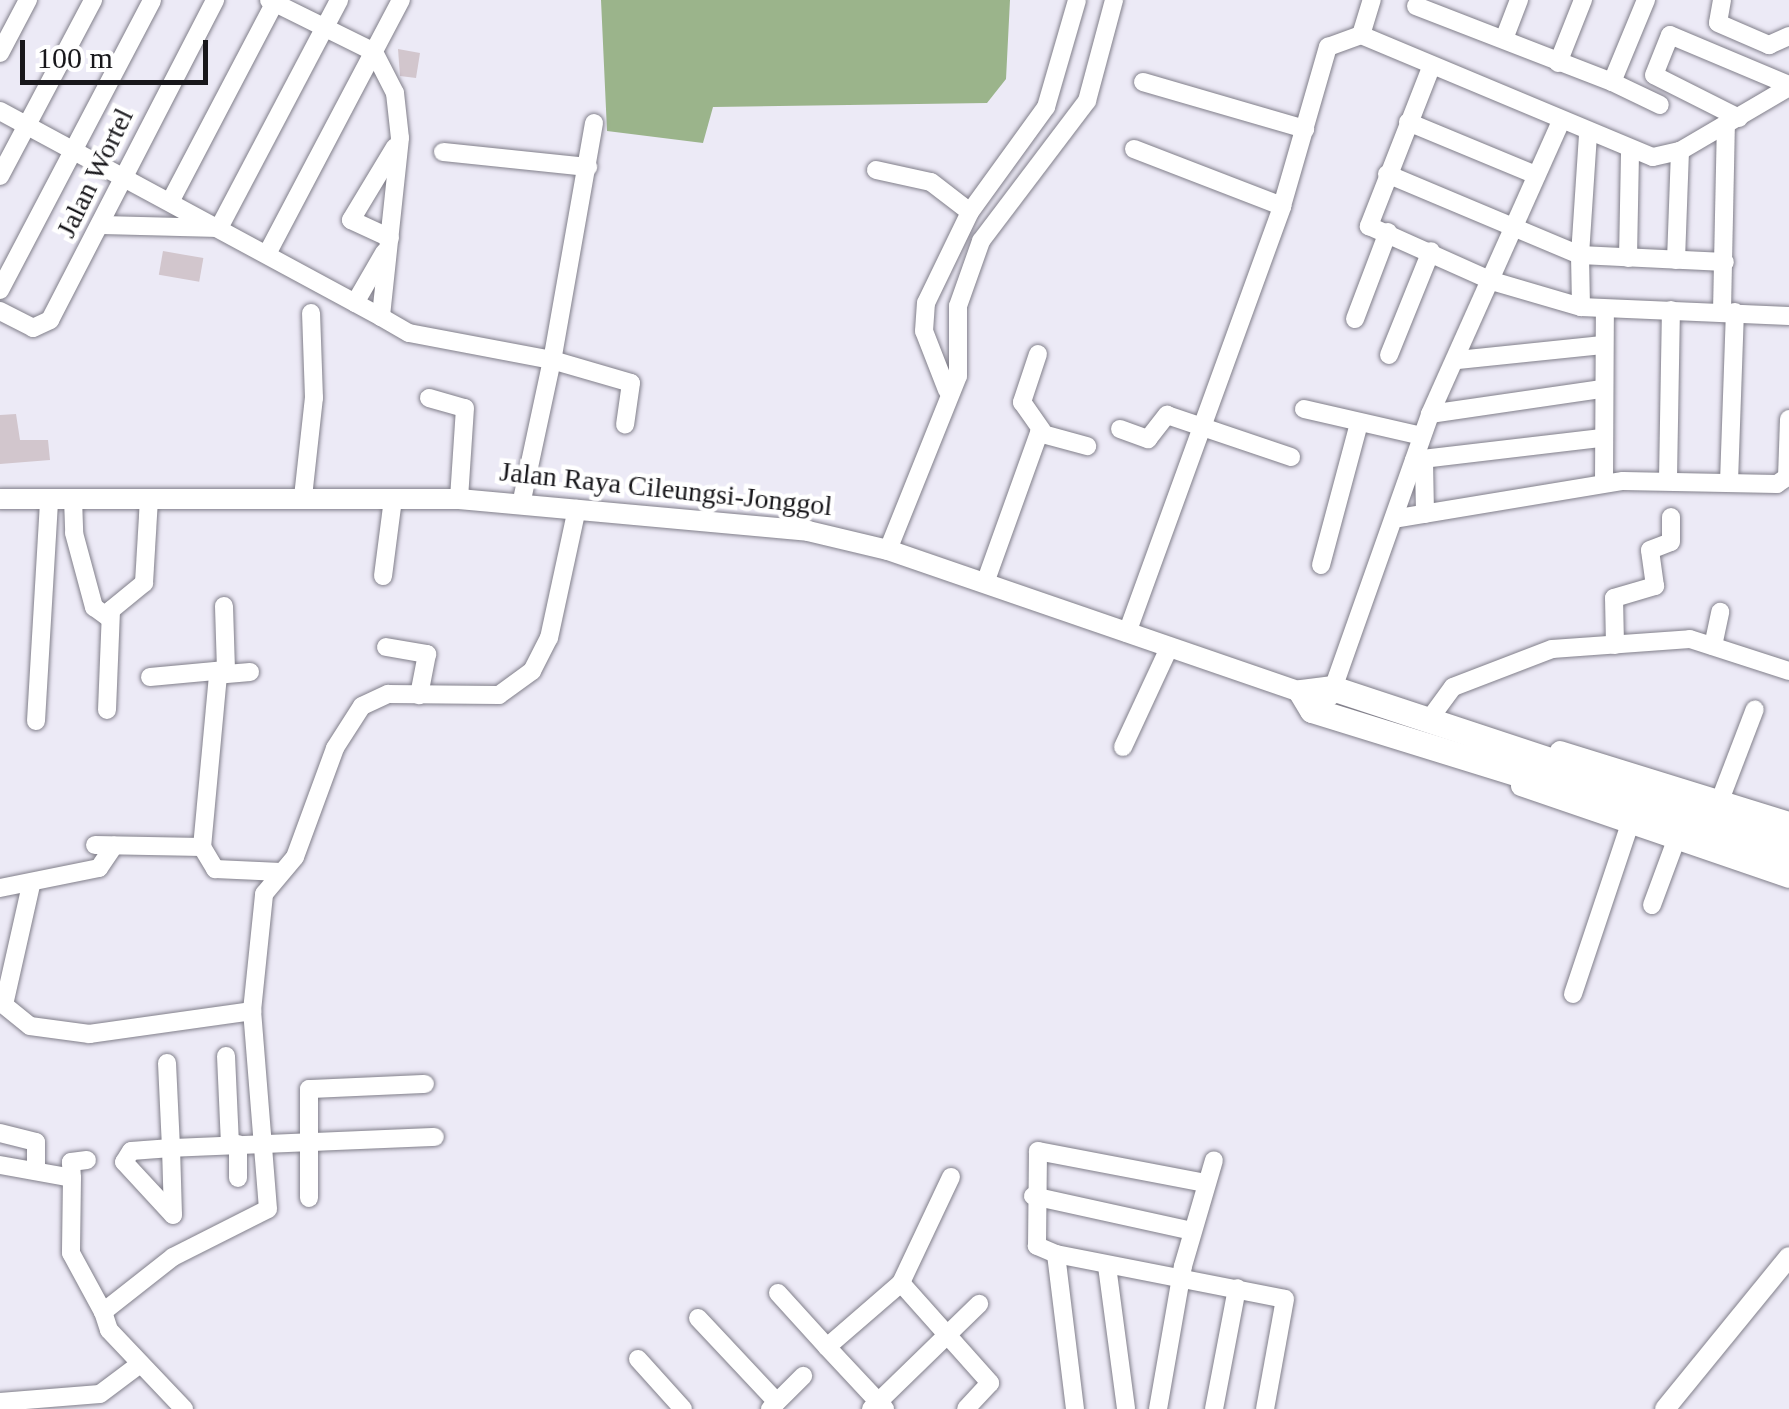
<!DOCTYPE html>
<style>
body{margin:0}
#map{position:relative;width:1789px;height:1409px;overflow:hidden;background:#eceaf6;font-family:Georgia,serif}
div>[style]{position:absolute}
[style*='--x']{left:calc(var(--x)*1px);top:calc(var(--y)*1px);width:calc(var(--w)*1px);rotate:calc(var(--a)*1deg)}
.forest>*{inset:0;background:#9bb48b}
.building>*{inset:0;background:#d2c6cd;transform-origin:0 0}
.roads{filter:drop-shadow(0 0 2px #817f8a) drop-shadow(0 0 2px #817f8a)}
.minor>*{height:18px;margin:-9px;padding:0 9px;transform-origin:9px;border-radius:9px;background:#fff}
.major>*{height:20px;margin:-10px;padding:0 10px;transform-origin:10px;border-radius:10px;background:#fff}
.highway>*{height:25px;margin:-12.5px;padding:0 12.5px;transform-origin:12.5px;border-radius:12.5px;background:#fff}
span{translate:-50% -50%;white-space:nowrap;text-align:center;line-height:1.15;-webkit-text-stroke:9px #fff;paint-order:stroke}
.street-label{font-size:28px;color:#18171b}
.scale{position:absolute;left:20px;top:40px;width:188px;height:45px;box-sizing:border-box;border:5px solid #18171b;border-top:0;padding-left:12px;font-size:30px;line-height:35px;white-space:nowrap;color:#18171b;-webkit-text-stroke:8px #fff;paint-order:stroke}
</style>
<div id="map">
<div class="forest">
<i style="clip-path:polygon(601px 0,1010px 0,1006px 79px,987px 103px,713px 107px,703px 143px,607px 131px)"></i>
</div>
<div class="building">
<i style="clip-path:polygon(398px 49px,420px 53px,416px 78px,400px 76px)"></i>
<i style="left:163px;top:251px;width:41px;height:24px;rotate:10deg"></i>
<i style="clip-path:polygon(16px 414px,20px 440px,48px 440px,50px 460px,0 464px,0 415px)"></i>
</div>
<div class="roads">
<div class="minor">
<i style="--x:269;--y:0;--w:117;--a:26.3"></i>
<i style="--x:374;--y:52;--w:46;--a:62.9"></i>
<i style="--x:395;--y:93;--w:45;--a:83.7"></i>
<i style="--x:400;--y:138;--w:180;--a:96.1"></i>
<i style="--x:381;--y:317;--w:32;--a:30"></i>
<i style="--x:409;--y:333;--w:146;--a:10.7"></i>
<i style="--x:552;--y:360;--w:147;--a:102.1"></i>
<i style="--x:1722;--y:0;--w:23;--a:100"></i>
<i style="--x:1718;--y:23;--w:56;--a:23.3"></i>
<i style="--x:1769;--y:45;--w:22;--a:-24"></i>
<i style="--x:1416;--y:6;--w:210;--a:21.2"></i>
<i style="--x:1612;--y:82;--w:89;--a:-67.5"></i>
<i style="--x:1361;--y:35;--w:316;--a:22.7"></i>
<i style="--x:1653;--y:157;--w:28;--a:-13"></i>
<i style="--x:1680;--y:151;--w:126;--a:-30.4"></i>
<i style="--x:1504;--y:39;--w:42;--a:-69"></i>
<i style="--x:0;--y:53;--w:60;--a:-62.2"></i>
<i style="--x:1558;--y:63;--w:68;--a:-68.4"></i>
<i style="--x:1430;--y:70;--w:168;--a:111.4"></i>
<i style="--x:1369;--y:226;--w:135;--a:24.1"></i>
<i style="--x:1492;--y:281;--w:93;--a:16.3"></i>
<i style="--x:1581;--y:307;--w:208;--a:2.5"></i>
<i style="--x:1143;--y:82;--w:169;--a:16.2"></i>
<i style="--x:1612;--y:82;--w:53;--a:25.6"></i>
<i style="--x:0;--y:111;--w:433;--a:28.4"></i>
<i style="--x:1739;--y:118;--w:95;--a:-153.2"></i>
<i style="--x:1654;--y:75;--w:43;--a:-68.2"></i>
<i style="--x:1670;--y:35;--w:129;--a:22.8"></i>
<i style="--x:1408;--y:122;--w:139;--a:22.5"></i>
<i style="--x:594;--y:123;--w:241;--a:100"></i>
<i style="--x:552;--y:360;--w:82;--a:16.2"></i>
<i style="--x:631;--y:383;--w:42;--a:98.1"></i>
<i style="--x:1134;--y:149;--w:159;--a:21.1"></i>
<i style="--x:443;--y:152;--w:146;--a:5.9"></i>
<i style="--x:876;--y:170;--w:56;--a:12.3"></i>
<i style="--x:931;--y:182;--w:49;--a:37.6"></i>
<i style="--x:1387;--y:174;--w:209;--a:22.8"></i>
<i style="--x:1580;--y:255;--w:120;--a:-86.2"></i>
<i style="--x:0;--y:176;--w:199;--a:-62.1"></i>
<i style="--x:170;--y:202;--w:228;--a:-62.3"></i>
<i style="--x:102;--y:225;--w:117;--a:1.5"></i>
<i style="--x:219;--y:228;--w:258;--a:-62.2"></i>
<i style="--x:390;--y:238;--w:43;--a:-155.2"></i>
<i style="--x:351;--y:220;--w:85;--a:-58.9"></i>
<i style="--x:267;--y:254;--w:287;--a:-62.2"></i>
<i style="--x:1628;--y:258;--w:107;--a:-88.9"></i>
<i style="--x:1676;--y:260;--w:109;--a:-87.9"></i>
<i style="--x:0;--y:290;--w:327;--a:-62.3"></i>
<i style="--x:355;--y:303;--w:58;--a:-59.9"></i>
<i style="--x:1581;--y:307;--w:52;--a:-91.1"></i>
<i style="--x:1580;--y:255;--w:145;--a:2.8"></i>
<i style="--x:0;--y:311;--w:37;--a:27"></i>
<i style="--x:33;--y:328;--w:19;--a:-25"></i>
<i style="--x:50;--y:320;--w:360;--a:-62.7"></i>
<i style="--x:1722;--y:311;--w:184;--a:-88.8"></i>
<i style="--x:1355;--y:319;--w:93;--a:-69.2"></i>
<i style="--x:1038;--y:354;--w:51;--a:108.4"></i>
<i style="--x:1022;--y:402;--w:35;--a:55"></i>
<i style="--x:1389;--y:355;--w:112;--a:-68"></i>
<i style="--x:1457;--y:360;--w:147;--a:-5.9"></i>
<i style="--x:947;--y:390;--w:63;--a:-111.3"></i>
<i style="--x:924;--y:331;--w:28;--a:-86"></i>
<i style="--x:926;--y:303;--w:101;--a:-64.2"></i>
<i style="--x:970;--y:212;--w:130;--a:-54.1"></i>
<i style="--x:1046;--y:107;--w:111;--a:-73.8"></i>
<i style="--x:429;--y:398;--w:37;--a:16"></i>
<i style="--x:465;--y:408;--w:91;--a:93.8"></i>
<i style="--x:1304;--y:409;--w:121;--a:12.9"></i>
<i style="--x:1430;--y:414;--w:174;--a:-8.3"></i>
<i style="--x:1120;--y:429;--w:30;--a:20"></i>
<i style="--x:1148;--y:439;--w:31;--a:-52"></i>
<i style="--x:1167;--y:415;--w:131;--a:18.7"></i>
<i style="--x:1414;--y:460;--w:187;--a:-6.7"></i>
<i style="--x:1424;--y:461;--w:53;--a:88.9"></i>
<i style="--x:1668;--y:479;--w:169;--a:-89"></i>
<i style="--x:1729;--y:482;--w:170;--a:-88"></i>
<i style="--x:1604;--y:483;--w:174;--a:-89.7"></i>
<i style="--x:303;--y:497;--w:100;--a:-83.7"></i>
<i style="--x:314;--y:398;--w:85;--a:-92"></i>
<i style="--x:73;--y:498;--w:35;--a:88"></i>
<i style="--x:74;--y:533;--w:77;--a:74.9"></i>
<i style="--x:94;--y:607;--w:19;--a:36"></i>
<i style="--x:1399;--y:518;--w:227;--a:-9.4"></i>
<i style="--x:1623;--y:481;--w:154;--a:1.1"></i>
<i style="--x:1777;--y:484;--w:12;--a:-35"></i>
<i style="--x:1787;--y:477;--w:58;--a:-88"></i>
<i style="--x:888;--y:550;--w:188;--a:-68.1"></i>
<i style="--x:958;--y:376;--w:70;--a:-90"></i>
<i style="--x:958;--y:306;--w:69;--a:-70.5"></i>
<i style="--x:981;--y:241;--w:176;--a:-52.9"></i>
<i style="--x:1087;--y:101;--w:105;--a:-75"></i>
<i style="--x:1321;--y:565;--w:147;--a:-75"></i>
<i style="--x:383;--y:576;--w:78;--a:-82.6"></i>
<i style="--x:985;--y:583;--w:159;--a:-70.2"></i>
<i style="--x:1039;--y:433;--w:50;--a:15.2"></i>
<i style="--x:1127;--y:633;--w:454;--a:-70"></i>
<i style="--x:1282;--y:206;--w:166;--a:-73.9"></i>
<i style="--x:1328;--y:47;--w:35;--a:-20"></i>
<i style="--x:1361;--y:35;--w:37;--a:-73"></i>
<i style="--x:1615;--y:645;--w:47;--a:-91.2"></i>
<i style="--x:1614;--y:598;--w:43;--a:-16.3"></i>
<i style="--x:1655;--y:586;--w:36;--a:-98"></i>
<i style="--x:1650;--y:550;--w:22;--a:-21"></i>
<i style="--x:1671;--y:542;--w:25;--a:-90"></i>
<i style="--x:1713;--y:646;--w:35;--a:-78"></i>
<i style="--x:386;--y:647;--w:42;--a:9.7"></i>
<i style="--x:427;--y:654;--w:42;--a:101"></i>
<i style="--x:250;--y:672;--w:32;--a:175"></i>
<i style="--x:218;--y:675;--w:173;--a:95.3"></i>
<i style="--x:202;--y:847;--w:26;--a:59"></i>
<i style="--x:215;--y:869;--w:66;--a:2.6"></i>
<i style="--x:150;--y:677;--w:76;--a:-5.3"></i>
<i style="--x:226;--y:670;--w:64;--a:-91.8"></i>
<i style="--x:1330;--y:697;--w:300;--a:-70.5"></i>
<i style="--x:1430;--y:414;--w:319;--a:-65.9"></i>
<i style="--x:107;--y:710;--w:100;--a:-87.7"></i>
<i style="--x:111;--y:610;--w:43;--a:-39.3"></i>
<i style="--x:144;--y:583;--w:84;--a:-86.6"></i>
<i style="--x:36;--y:721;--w:222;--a:-86.6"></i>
<i style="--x:1428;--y:721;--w:42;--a:-53.7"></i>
<i style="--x:1453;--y:687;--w:106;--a:-21"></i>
<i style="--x:1552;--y:649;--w:138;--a:-4.1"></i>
<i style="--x:1690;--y:639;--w:104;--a:17.9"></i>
<i style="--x:1123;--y:747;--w:109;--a:-65.1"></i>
<i style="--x:1720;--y:800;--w:97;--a:-69"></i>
<i style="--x:95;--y:845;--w:107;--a:1.1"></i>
<i style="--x:31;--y:885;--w:123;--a:102.7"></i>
<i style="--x:4;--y:1005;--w:33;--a:39"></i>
<i style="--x:30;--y:1026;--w:60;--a:7.7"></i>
<i style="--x:89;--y:1034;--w:165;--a:-8"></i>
<i style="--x:0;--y:888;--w:101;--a:-11.4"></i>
<i style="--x:99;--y:868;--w:27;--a:-56"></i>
<i style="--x:1652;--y:905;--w:69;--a:-69.7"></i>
<i style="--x:1573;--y:994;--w:179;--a:-71.5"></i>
<i style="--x:226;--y:1056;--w:89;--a:87.4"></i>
<i style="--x:167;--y:1063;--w:85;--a:87.3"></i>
<i style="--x:171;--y:1148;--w:40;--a:175.7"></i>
<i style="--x:131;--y:1151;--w:13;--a:122"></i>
<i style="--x:124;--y:1162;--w:72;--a:47.2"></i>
<i style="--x:0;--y:1133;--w:37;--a:14"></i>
<i style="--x:36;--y:1142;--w:27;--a:90"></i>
<i style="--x:238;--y:1144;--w:34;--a:90"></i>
<i style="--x:0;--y:1165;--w:73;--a:10.2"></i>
<i style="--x:72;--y:1178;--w:75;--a:90.8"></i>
<i style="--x:71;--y:1253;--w:67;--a:61.5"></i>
<i style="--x:951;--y:1177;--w:117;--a:115.3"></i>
<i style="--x:901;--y:1283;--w:134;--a:48.3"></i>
<i style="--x:990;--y:1383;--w:35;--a:133"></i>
<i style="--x:72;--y:1178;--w:16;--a:-94"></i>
<i style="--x:71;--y:1162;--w:16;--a:-7"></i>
<i style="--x:1033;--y:1196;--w:163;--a:12.4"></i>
<i style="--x:309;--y:1198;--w:109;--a:-90"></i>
<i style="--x:309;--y:1089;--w:116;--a:-2.5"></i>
<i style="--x:173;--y:1215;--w:67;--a:-91.7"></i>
<i style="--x:171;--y:1148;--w:264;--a:-2.4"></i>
<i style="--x:1056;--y:1254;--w:233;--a:11.1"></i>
<i style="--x:1285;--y:1299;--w:112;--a:100.3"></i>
<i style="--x:1107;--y:1266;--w:144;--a:82.4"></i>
<i style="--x:778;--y:1293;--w:73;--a:47.8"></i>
<i style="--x:698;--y:1318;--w:115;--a:46.8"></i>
<i style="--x:638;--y:1359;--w:67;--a:48"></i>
<i style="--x:0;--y:1402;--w:100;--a:-4.6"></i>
<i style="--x:100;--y:1394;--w:50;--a:-36.9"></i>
<i style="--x:184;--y:1409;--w:109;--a:-133.5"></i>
<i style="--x:109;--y:1330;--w:19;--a:-108"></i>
<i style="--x:103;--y:1312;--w:89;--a:-38.2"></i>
<i style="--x:173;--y:1257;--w:106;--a:-26.8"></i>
<i style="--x:268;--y:1209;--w:199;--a:-94.6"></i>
<i style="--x:252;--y:1011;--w:118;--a:-84.1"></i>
<i style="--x:264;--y:894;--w:48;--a:-50"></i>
<i style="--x:295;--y:857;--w:116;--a:-69.8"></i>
<i style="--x:335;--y:748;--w:50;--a:-57.3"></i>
<i style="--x:362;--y:706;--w:29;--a:-25"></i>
<i style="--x:388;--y:694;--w:111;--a:0.5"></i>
<i style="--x:499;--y:695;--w:41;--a:-36"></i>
<i style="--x:532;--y:671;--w:37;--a:-63"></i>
<i style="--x:549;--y:638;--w:132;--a:-77.8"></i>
<i style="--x:770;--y:1409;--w:47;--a:-45"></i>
<i style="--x:871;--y:1409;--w:151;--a:-44.2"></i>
<i style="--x:885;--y:1409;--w:85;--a:-133.1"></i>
<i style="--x:827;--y:1347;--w:98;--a:-40.9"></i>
<i style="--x:1075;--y:1409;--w:156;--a:-97"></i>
<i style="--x:1056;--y:1254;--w:21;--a:-157"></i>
<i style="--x:1037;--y:1246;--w:95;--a:-89.4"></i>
<i style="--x:1038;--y:1151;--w:170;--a:10.8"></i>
<i style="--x:1158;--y:1409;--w:145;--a:-80.1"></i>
<i style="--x:1183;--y:1266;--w:110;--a:-73.7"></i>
<i style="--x:1214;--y:1409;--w:123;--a:-79.2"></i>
</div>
<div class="major">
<i style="--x:0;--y:499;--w:459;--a:0"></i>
<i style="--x:459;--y:499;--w:350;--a:5.2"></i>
<i style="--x:808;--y:531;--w:82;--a:13.4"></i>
<i style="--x:888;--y:550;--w:437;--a:19"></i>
<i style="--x:1560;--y:751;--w:240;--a:17.2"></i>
<i style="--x:1521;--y:786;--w:283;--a:18.9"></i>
<i style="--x:1665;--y:1409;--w:196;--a:-50.8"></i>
</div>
<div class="highway">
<i style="--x:1789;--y:839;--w:480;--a:-161.7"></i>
<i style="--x:1333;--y:688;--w:32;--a:173"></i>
<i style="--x:1301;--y:692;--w:21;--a:59"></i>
<i style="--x:1312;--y:710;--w:499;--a:17.2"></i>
</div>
</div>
<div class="street-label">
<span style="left:95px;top:173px;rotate:-64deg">Jalan Wortel</span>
<span style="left:666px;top:489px;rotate:6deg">Jalan Raya Cileungsi-Jonggol</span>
</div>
<div class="scale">100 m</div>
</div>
